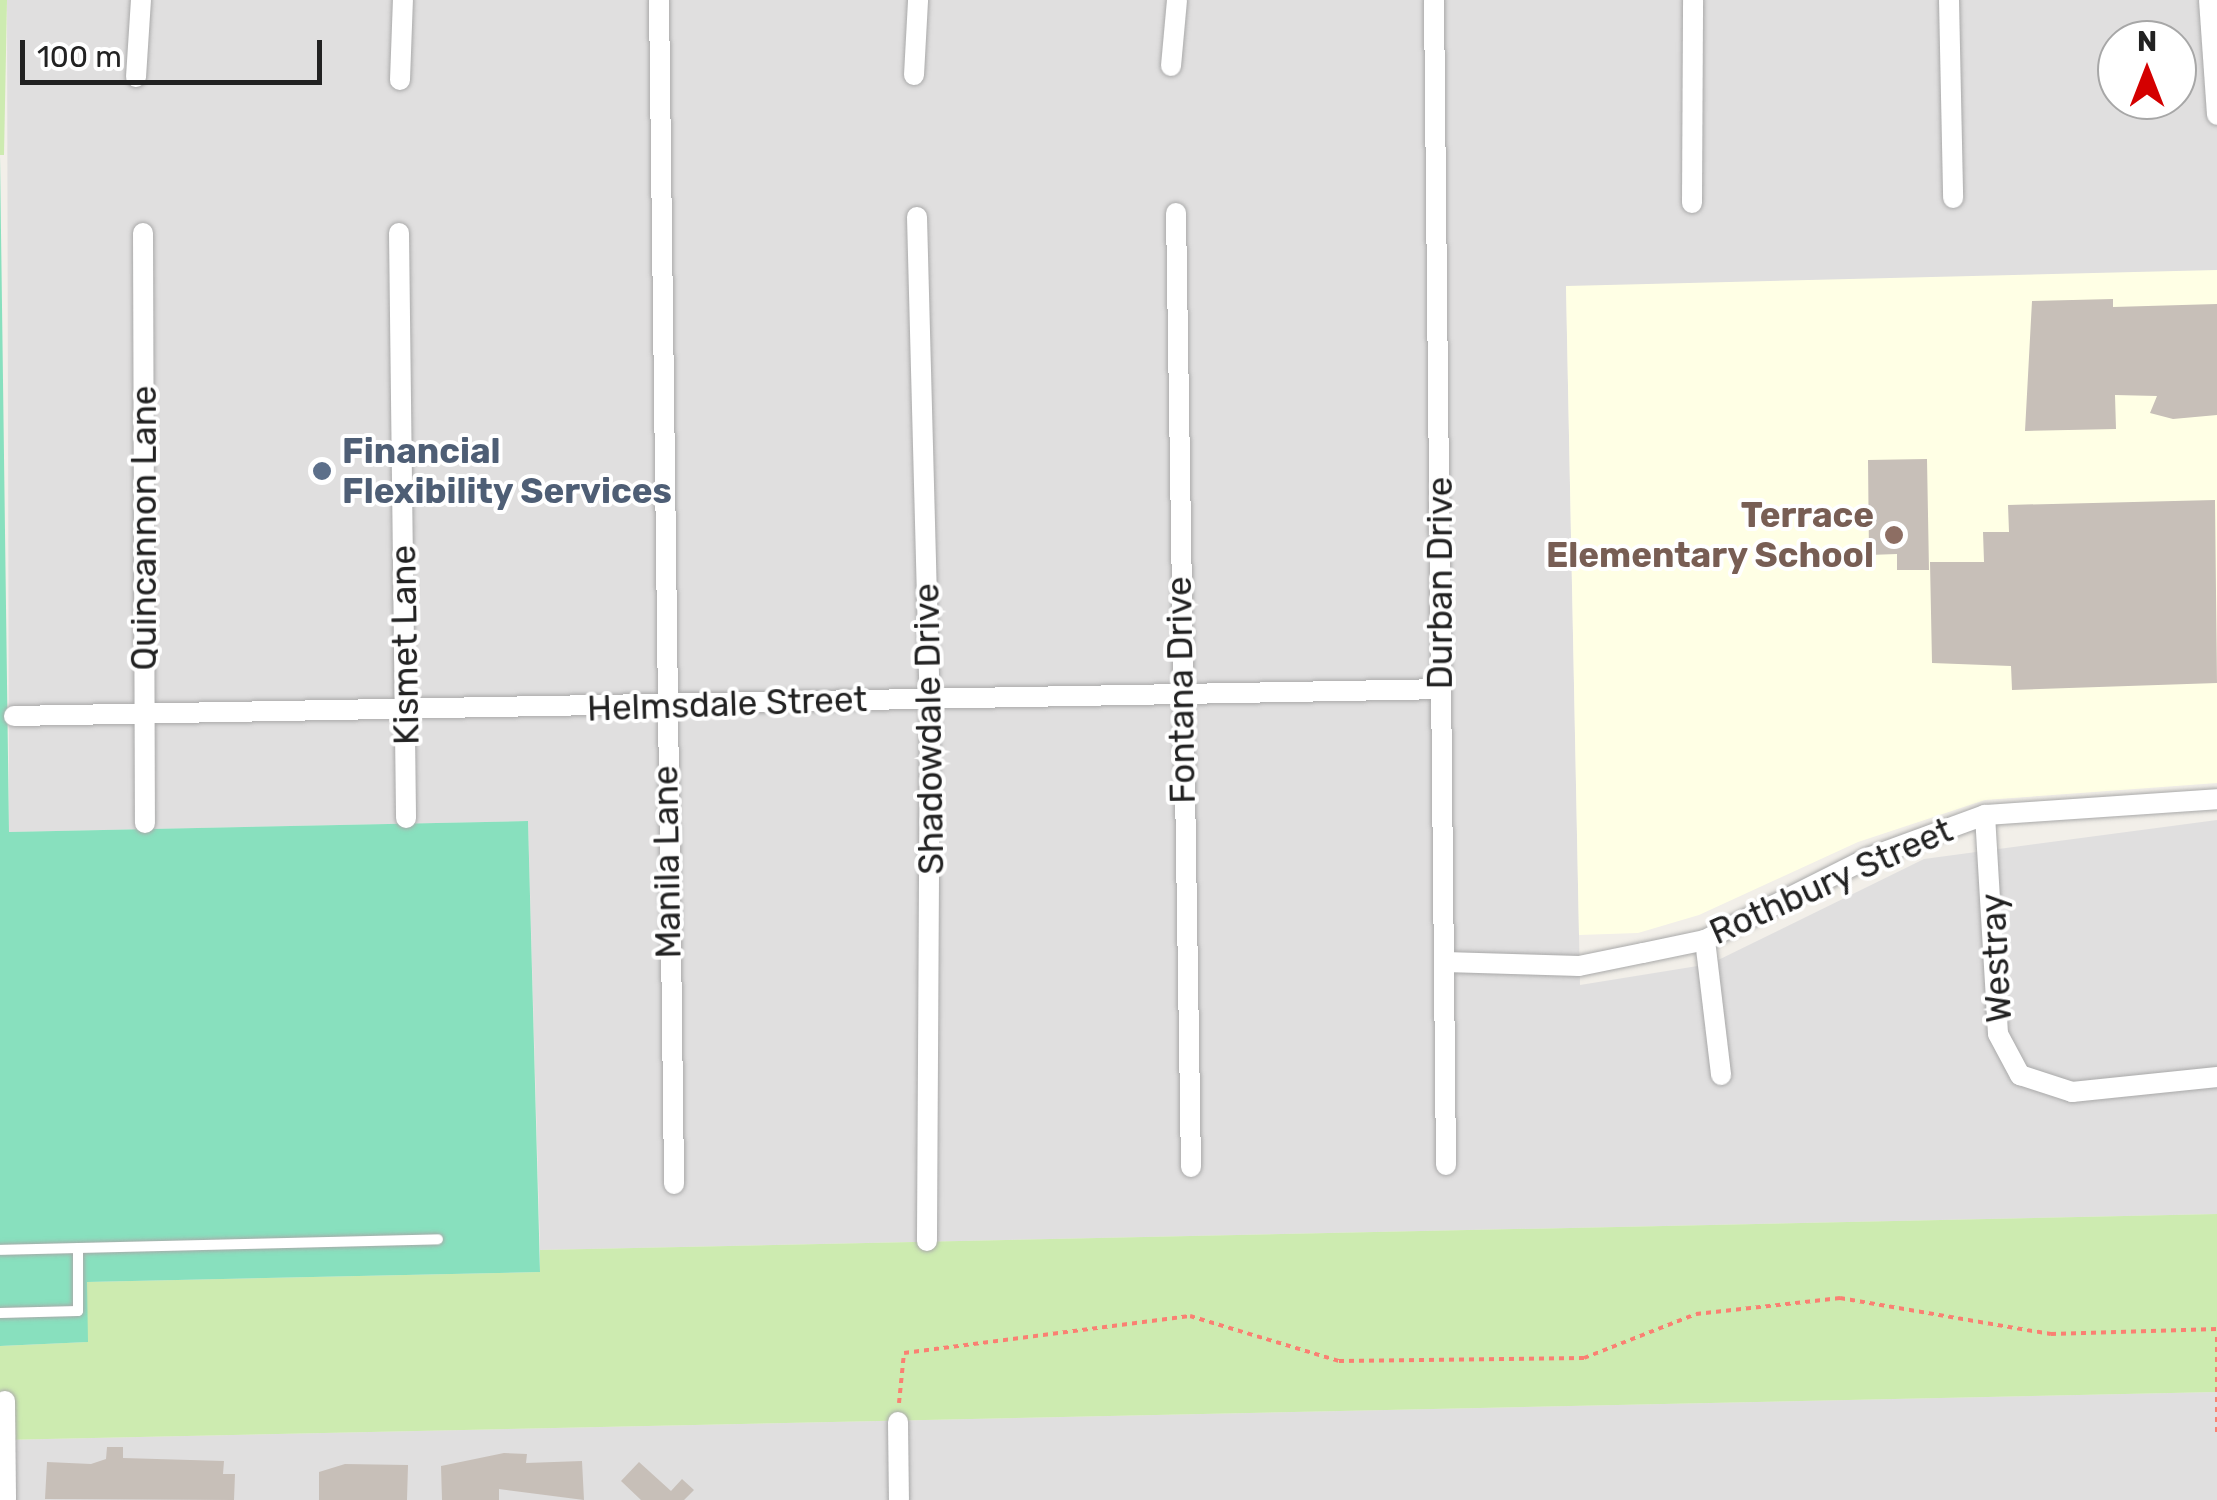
<!DOCTYPE html>
<style>
body{margin:0}
#map{position:relative;width:2217px;height:1500px;overflow:hidden;background:#f2efe9;font-family:Rubik,sans-serif}
div>[style]{position:absolute}
[style*='--x']{left:calc(var(--x)*1px);top:calc(var(--y)*1px);width:calc(var(--w)*1px);rotate:calc(var(--a)*1deg)}
.residential>*{inset:0;background:#e0dfdf}
.education>*{inset:0;background:#ffffe5}
.grass>*{inset:0;background:#cdebb0}
.pitch>*{inset:0;background:#88e0be}
.building>*{inset:0;background:#c7bfb8}
.path>*{height:4px;margin-top:-2px;transform-origin:0;background:repeating-linear-gradient(90deg,#fa8072 0 5px,transparent 0 10px)}
.roads{filter:drop-shadow(0 0 2px #a9a9a9) drop-shadow(0 0 2px #a9a9a9)}
.service>*{height:10px;margin:-5px;padding:0 5px;transform-origin:5px;border-radius:5px;background:#fff}
.minor>*{height:20px;margin:-10px;padding:0 10px;transform-origin:10px;border-radius:10px;background:#fff}
.dots>*{width:28px;height:28px;translate:-50% -50%;box-sizing:border-box;border:5px solid #fff;border-radius:50%}
span{translate:-50% -50%;white-space:nowrap;text-align:center;line-height:1.15;-webkit-text-stroke:8px #fff;paint-order:stroke}
.service-label{font-size:35px;color:#4e5e75;font-weight:700}
.left{translate:0 -50%;text-align:left}
.education-label{font-size:35px;color:#785e54;font-weight:700}
.right{translate:-100% -50%;text-align:right}
.street-label{font-size:35px;color:#222}
.north{position:absolute;left:2097px;top:20px;width:100px;height:100px;box-sizing:border-box;background:#fff;border:2px solid #a7a7a7;border-radius:50%;rotate:0deg;font-size:28px;font-weight:700;line-height:40px;text-align:center;color:#222}
.north::after{content:'';display:block;margin:auto;width:35px;height:45px;background:#d40000;clip-path:polygon(50% 0,100% 100%,50% 72%,0 100%)}
.scale{position:absolute;left:20px;top:40px;width:302px;height:45px;box-sizing:border-box;border:5px solid #222;border-top:0;padding-left:12px;font-size:30px;line-height:35px;white-space:nowrap;color:#222;-webkit-text-stroke:8px #fff;paint-order:stroke}
</style>
<div id="map">
<div class="residential">
<i style="clip-path:polygon(evenodd,7px 0,2217px 0,2217px 271px,1566px 287px,1580px 985px,1710px 964px,1924px 859px,2217px 820px,2217px 1214px,540px 1250px,528px 821px,9px 832px,7px 0,2117px 40px,2177px 40px,2177px 100px,2117px 100px,2117px 40px)"></i>
<i style="clip-path:polygon(2217px 1392px,2217px 1500px,0 1500px,0 1440px)"></i>
</div>
<div class="education">
<i style="clip-path:polygon(2217px 270px,2217px 783px,1985px 800px,1858px 842px,1699px 915px,1638px 933px,1579px 935px,1566px 286px)"></i>
</div>
<div class="grass">
<i style="clip-path:polygon(0 0,7px 0,4px 155px,0 155px)"></i>
<i style="clip-path:polygon(2217px 1214px,2217px 1392px,0 1440px,0 1346px,87px 1342px,86px 1282px,540px 1272px,540px 1250px)"></i>
</div>
<div class="pitch">
<i style="clip-path:polygon(0 155px,9px 832px,528px 821px,540px 1272px,87px 1282px,88px 1342px,0 1346px)"></i>
</div>
<div class="building">
<i style="clip-path:polygon(2113px 299px,2113px 307px,2217px 304px,2217px 415px,2173px 419px,2150px 413px,2157px 396px,2115px 395px,2116px 429px,2025px 431px,2032px 301px)"></i>
<i style="clip-path:polygon(1927px 459px,1929px 570px,1897px 570px,1897px 554px,1869px 555px,1868px 460px)"></i>
<i style="clip-path:polygon(2215px 500px,2217px 683px,2012px 690px,2011px 666px,1932px 663px,1930px 562px,1984px 562px,1983px 532px,2009px 532px,2008px 505px)"></i>
<i style="clip-path:polygon(107px 1447px,123px 1447px,123px 1458px,224px 1461px,223px 1474px,235px 1474px,234px 1500px,45px 1499px,47px 1462px,91px 1464px,106px 1459px)"></i>
<i style="clip-path:polygon(504px 1453px,527px 1454px,526px 1463px,582px 1461px,584px 1500px,499px 1489px,499px 1500px,442px 1500px,441px 1466px)"></i>
<i style="clip-path:polygon(639px 1462px,671px 1491px,682px 1479px,694px 1490px,684px 1500px,641px 1500px,621px 1481px)"></i>
<i style="clip-path:polygon(345px 1464px,408px 1465px,407px 1500px,319px 1500px,319px 1472px)"></i>
</div>
<div class="path">
<i style="--x:2217;--y:1337;--w:97;--a:90"></i>
<i style="--x:899;--y:1403;--w:50;--a:-84.3"></i>
<i style="--x:904;--y:1353;--w:288;--a:-7.4"></i>
<i style="--x:1190;--y:1316;--w:156;--a:16.8"></i>
<i style="--x:1339;--y:1361;--w:245;--a:-0.7"></i>
<i style="--x:1584;--y:1358;--w:120;--a:-21.4"></i>
<i style="--x:1696;--y:1314;--w:145;--a:-6.3"></i>
<i style="--x:1840;--y:1298;--w:214;--a:9.7"></i>
<i style="--x:2051;--y:1334;--w:166;--a:-1.7"></i>
</div>
<div class="roads">
<div class="service">
<i style="--x:0;--y:1250;--w:438;--a:-1.4"></i>
<i style="--x:0;--y:1313;--w:78;--a:-1.5"></i>
<i style="--x:78;--y:1311;--w:63;--a:-90"></i>
</div>
<div class="minor">
<i style="--x:659;--y:0;--w:1184;--a:89.27"></i>
<i style="--x:1434;--y:0;--w:1165;--a:89.41"></i>
<i style="--x:1949;--y:0;--w:198;--a:88.8"></i>
<i style="--x:2209;--y:0;--w:115;--a:86"></i>
<i style="--x:1171;--y:66;--w:66;--a:-84.8"></i>
<i style="--x:914;--y:75;--w:75;--a:-86.9"></i>
<i style="--x:136;--y:77;--w:77;--a:-86.3"></i>
<i style="--x:400;--y:80;--w:80;--a:-87.9"></i>
<i style="--x:1692;--y:203;--w:203;--a:-89.7"></i>
<i style="--x:1176;--y:213;--w:954;--a:89.1"></i>
<i style="--x:917;--y:217;--w:481;--a:88.5"></i>
<i style="--x:930;--y:698;--w:543;--a:90.32"></i>
<i style="--x:143;--y:233;--w:590;--a:89.81"></i>
<i style="--x:399;--y:233;--w:585;--a:89.31"></i>
<i style="--x:14;--y:716;--w:1427;--a:-1.08"></i>
<i style="--x:1985;--y:815;--w:219;--a:86.6"></i>
<i style="--x:1998;--y:1034;--w:47;--a:61.8"></i>
<i style="--x:2020;--y:1075;--w:55;--a:18.1"></i>
<i style="--x:2072;--y:1092;--w:146;--a:-5.9"></i>
<i style="--x:1705;--y:940;--w:136;--a:83.2"></i>
<i style="--x:1445;--y:962;--w:134;--a:1.7"></i>
<i style="--x:1579;--y:966;--w:65;--a:-11.5"></i>
<i style="--x:1643;--y:953;--w:63;--a:-11.8"></i>
<i style="--x:1705;--y:940;--w:182;--a:-26.7"></i>
<i style="--x:1868;--y:858;--w:125;--a:-20.2"></i>
<i style="--x:1985;--y:815;--w:233;--a:-3.9"></i>
<i style="--x:5;--y:1401;--w:99;--a:89.4"></i>
<i style="--x:898;--y:1422;--w:78;--a:89.3"></i>
</div>
</div>
<div class="dots">
<i style="left:322px;top:471px;background:#5c6f8a"></i>
<i style="left:1894px;top:535px;background:#8d6e63"></i>
</div>
<div class="service-label">
<span class="left" style="left:342px;top:471px">Financial<br>Flexibility Services</span>
</div>
<div class="education-label">
<span class="right" style="left:1874px;top:535px">Terrace<br>Elementary School</span>
</div>
<div class="street-label">
<span style="left:144px;top:528px;rotate:-90deg">Quincannon Lane</span>
<span style="left:1440px;top:583px;rotate:-90deg">Durban Drive</span>
<span style="left:405px;top:645px;rotate:-91deg">Kismet Lane</span>
<span style="left:1181px;top:690px;rotate:-91deg">Fontana Drive</span>
<span style="left:727px;top:704px;rotate:-2deg">Helmsdale Street</span>
<span style="left:929px;top:729px;rotate:-91deg">Shadowdale Drive</span>
<span style="left:667px;top:862px;rotate:-91deg">Manila Lane</span>
<span style="left:1831px;top:881px;rotate:-24deg">Rothbury Street</span>
<span style="left:1996px;top:958px;rotate:-93deg">Westray</span>
</div>
<div class="north">N</div>
<div class="scale">100 m</div>
</div>
